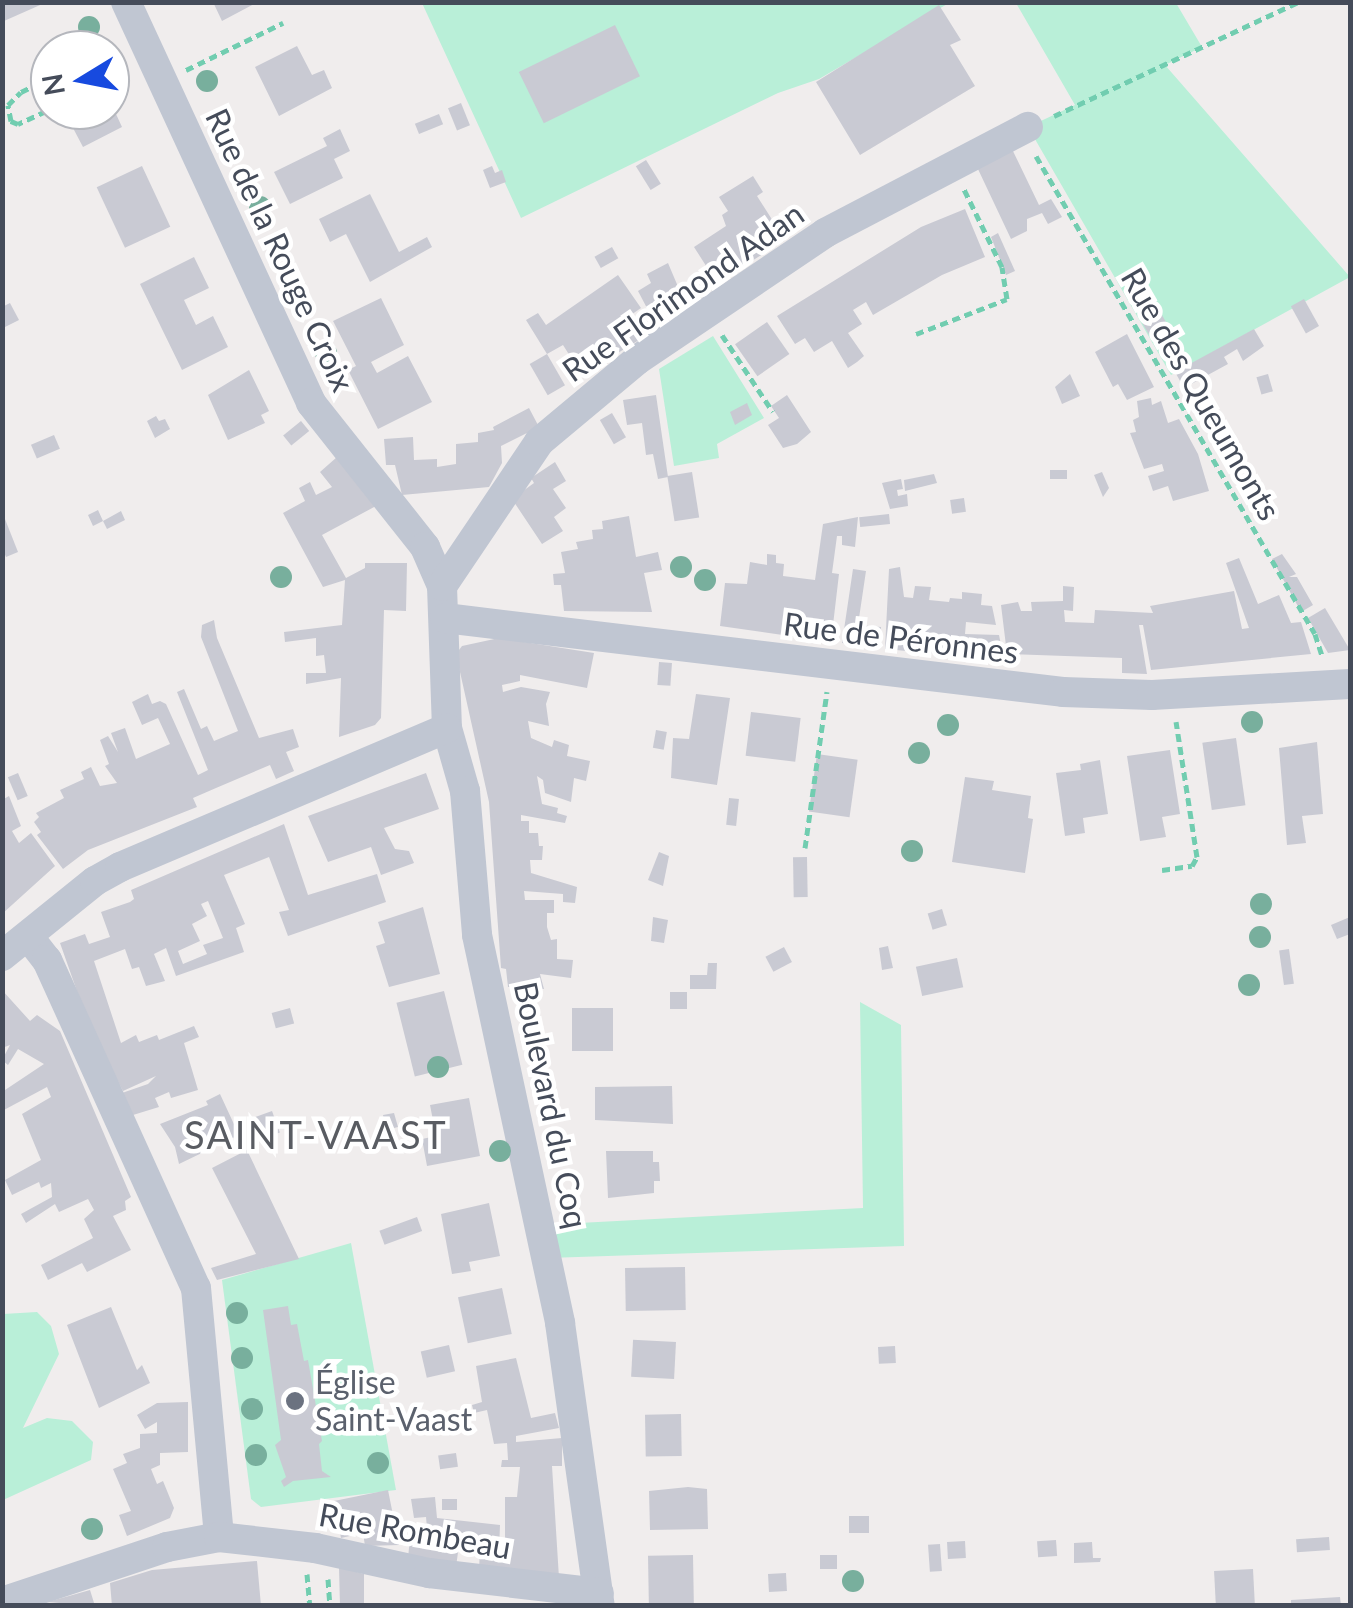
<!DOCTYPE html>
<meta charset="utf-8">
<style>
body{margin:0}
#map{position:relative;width:1353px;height:1608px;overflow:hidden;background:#f0eded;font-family:Lato,sans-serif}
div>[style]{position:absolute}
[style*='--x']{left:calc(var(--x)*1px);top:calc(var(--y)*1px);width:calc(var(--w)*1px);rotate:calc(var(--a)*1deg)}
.green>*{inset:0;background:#b9efd8}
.building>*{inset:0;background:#c9cad3;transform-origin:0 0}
.path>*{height:5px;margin-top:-2.5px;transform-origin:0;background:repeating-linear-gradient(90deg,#71cdb0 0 8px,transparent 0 13px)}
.street>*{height:30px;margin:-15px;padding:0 15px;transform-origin:15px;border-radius:15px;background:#c0c6d2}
.trees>*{width:22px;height:22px;margin:-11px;border-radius:50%;background:#78af9d}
.dots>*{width:28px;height:28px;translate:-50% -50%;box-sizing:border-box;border:5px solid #fff;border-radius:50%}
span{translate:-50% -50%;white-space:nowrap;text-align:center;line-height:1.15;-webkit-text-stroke:9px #fff;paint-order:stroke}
.street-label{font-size:32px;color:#454c5a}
.worship-label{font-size:32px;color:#5b616d}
.left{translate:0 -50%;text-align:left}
.quarter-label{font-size:38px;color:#595c62;letter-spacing:2.5px}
.frame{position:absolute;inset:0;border:5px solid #454c5a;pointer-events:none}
.north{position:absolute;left:30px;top:30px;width:100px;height:100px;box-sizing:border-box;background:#fff;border:2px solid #b5b7bd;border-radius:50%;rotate:260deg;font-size:28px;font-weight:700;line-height:40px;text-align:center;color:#454c5a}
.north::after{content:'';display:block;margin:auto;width:35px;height:45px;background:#174adf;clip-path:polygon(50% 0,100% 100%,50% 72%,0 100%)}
</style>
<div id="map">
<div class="green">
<i style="clip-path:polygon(422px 3px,949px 3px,819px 79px,778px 93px,521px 218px)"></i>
<i style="clip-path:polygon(1016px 3px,1176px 3px,1202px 47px,1165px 65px,1350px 277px,1171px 375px,1028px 127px,1075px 105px)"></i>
<i style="clip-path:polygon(713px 336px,764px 418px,717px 444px,719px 458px,674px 466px,659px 369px)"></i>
<i style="clip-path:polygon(860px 1002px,901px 1025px,904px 1246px,548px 1258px,541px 1225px,863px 1208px)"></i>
<i style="clip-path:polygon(351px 1243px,396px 1490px,261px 1507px,251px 1499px,222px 1280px)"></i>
<i style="clip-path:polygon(37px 1312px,51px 1326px,59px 1354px,23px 1428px,47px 1418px,72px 1421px,93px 1442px,91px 1460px,3px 1500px,3px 1314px)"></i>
</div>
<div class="building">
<i style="clip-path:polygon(2px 2px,47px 2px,4px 21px)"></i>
<i style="clip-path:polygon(213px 2px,258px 2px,222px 21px)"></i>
<i style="clip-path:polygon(939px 5px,961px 40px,950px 45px,975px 86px,860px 155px,816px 82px)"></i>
<i style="left:615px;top:25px;width:57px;height:107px;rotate:64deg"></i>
<i style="clip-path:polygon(297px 46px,312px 75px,324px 70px,332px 88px,279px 116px,255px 67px)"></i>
<i style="clip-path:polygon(110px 101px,122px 127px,83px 147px,73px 128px,85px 122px,79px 110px,110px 110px)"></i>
<i style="left:461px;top:103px;width:24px;height:14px;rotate:68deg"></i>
<i style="left:439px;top:114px;width:11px;height:26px;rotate:68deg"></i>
<i style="clip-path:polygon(340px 129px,350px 151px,334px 159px,343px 178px,290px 204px,274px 172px,327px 146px,323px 138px)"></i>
<i style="clip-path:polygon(1012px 149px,1039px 205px,1051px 199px,1062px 217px,1048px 224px,1042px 213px,1027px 219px,1027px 231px,1011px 239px,977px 167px)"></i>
<i style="left:646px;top:160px;width:28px;height:12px;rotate:58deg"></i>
<i style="left:142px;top:166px;width:67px;height:50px;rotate:65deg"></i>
<i style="clip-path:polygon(492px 166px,495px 173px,502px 170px,506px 182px,490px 188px,483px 170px)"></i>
<i style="clip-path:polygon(753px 176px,763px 192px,757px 196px,785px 240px,717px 283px,694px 247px,726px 226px,722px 215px,728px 211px,719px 197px)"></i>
<i style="clip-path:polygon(370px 194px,399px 252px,427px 237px,432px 247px,370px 282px,346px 234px,330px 242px,319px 219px)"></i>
<i style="clip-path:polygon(965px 209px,985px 257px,942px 275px,873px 315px,866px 302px,853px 310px,862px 324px,848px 333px,864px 356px,857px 362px,848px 368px,832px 341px,814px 352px,805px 338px,795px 344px,777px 316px,921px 227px)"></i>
<i style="clip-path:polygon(998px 233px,1015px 271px,1006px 275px,991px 237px)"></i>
<i style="left:612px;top:247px;width:13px;height:20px;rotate:61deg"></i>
<i style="clip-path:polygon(194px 257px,209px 288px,184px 300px,196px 325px,213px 316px,228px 347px,182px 370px,140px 284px)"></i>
<i style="clip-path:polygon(668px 263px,679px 289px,660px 297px,663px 302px,648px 310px,638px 291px,651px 283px,647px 274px)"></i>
<i style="clip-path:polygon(618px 275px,641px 308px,625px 319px,639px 340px,582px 375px,563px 345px,547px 354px,526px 320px,538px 313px,546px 325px)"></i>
<i style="clip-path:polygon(381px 298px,404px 345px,371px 362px,377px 373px,408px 356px,432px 402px,378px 429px,348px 370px,356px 366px,333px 321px)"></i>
<i style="left:1304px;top:299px;width:31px;height:15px;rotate:61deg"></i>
<i style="clip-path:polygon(10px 303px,19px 320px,5px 327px,2px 307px)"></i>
<i style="left:1159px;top:310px;width:24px;height:21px;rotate:60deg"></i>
<i style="left:767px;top:322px;width:39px;height:39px;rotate:55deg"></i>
<i style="clip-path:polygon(1254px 329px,1264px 346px,1243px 361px,1237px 349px,1224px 357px,1228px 364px,1184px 388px,1175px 372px)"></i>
<i style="clip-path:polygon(1127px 334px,1154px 387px,1127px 400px,1118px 384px,1113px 387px,1095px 352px)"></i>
<i style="left:547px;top:354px;width:36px;height:20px;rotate:60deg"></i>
<i style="clip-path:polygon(249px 370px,269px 411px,261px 415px,265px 423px,228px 440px,208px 395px)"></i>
<i style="clip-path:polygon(1070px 374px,1080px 396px,1062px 404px,1055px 387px)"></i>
<i style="left:1268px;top:374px;width:18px;height:12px;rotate:74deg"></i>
<i style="clip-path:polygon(656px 395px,668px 477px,658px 479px,653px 454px,646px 455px,642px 423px,627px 425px,623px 400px)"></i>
<i style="clip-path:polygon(787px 395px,811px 432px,797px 444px,783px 448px,768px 425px,779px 418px,771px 406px)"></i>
<i style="clip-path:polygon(1151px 398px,1152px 405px,1161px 401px,1168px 423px,1179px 419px,1198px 454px,1209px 491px,1173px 501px,1168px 486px,1153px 491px,1148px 476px,1164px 471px,1162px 464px,1144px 469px,1130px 433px,1136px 432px,1133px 420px,1139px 417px,1137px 401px)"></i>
<i style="clip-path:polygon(747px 403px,752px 415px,735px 425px,730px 412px)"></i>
<i style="clip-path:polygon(529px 408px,539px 427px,501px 446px,502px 463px,489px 487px,402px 495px,395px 465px,386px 465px,384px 439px,413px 437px,414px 460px,437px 459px,437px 467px,456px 464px,456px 444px,478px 442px,478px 433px,494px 430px,493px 427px)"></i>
<i style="left:612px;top:413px;width:28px;height:14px;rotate:60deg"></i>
<i style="clip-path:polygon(156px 416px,159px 421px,165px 419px,170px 429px,155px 438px,147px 421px)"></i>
<i style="left:301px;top:421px;width:13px;height:23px;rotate:51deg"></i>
<i style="left:54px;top:435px;width:15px;height:25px;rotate:67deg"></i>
<i style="clip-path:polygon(337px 457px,376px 506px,322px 535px,346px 578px,365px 568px,365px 563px,407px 563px,406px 611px,384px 610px,381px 718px,375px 725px,339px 737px,341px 678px,306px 684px,306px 673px,326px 673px,324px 655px,316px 656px,316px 638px,285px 642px,284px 632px,342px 625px,345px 580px,323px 587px,283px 513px,305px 501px,299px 488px,310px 482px,316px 495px,332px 487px,320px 472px)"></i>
<i style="clip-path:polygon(555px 462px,566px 481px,553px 489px,566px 508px,554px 517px,563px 531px,542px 544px,512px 499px,534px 483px,531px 478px)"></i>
<i style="left:1050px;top:470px;width:17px;height:9px"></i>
<i style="left:692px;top:472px;width:46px;height:25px;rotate:81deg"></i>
<i style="clip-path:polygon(1102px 472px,1109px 488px,1103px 497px,1094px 475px)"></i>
<i style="clip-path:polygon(934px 474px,937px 483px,905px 491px,904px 480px)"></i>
<i style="clip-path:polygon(901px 479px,903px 489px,897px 490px,898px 496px,907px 494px,908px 506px,890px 509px,882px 483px)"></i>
<i style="left:964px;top:498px;width:14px;height:14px;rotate:82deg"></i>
<i style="clip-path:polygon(98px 510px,103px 521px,121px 511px,125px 520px,107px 529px,103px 521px,93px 526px,88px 515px)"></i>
<i style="clip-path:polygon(3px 514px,18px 552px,6px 557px,2px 548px)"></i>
<i style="left:889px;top:514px;width:10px;height:30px;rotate:84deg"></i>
<i style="clip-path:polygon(629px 516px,636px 557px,658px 552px,662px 570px,644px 573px,652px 612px,564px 611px,561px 585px,554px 585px,553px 574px,565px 573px,561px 552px,578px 549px,576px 542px,593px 539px,592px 530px,603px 529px,602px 521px)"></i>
<i style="clip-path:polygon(858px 517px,855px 547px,842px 545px,842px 536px,837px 536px,832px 573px,839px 574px,831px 642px,720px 626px,725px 583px,747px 584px,750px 562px,767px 565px,767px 554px,776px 555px,776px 563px,784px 564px,783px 576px,815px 580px,823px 524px)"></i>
<i style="clip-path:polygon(1282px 554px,1296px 574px,1289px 577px,1297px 577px,1313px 605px,1301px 612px,1272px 559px)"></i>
<i style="clip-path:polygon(1239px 558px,1258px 604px,1279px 595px,1291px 623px,1301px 622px,1311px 654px,1151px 670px,1143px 625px,1139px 625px,1147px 674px,1122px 673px,1122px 658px,1007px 654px,1001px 605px,1018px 602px,1021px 611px,1032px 611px,1031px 602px,1063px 601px,1063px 586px,1074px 587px,1073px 611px,1064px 610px,1065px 622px,1094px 623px,1095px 610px,1153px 613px,1150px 606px,1234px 591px,1242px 629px,1249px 628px,1226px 563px)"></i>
<i style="clip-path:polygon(900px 567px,904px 597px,913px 598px,915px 586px,931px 587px,929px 600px,949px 602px,950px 598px,962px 599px,962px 592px,982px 594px,981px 605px,992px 606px,996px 625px,966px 622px,965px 634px,999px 635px,1004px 660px,885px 649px,889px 569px)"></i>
<i style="clip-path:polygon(853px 569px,866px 571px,858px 625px,881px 627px,879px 648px,842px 643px)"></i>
<i style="clip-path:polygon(1325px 608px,1350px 650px,1328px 653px,1308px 618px)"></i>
<i style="clip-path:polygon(214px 620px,217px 638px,259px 738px,293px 729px,299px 747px,286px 752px,294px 771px,276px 779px,270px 765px,216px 788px,193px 798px,197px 807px,88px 850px,63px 869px,37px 835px,41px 832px,34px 822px,39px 817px,36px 813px,64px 798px,60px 790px,84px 779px,81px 772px,91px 767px,100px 786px,117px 783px,105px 766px,109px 764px,100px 740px,108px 736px,118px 752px,111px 733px,125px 728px,136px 759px,170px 744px,158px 718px,142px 725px,132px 702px,148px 694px,152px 704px,160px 701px,166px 704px,198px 775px,208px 770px,177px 692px,184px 689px,201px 729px,207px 726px,214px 741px,238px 731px,201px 637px,202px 625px)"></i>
<i style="clip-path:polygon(499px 638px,594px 653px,587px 688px,520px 675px,520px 681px,502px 685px,503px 692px,521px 687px,550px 692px,546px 704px,549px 726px,528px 721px,531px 738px,552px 747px,554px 740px,569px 745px,567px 756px,590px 761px,586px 781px,574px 778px,571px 802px,545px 793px,543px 780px,537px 776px,542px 804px,558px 808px,557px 813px,567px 816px,565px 823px,521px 815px,521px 821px,529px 821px,529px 833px,538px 833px,539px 846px,543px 846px,542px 860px,530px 860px,531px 873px,577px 887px,575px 903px,563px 902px,563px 894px,524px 891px,525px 900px,554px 900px,554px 913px,547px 913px,547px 927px,551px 940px,557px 939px,557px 959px,573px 960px,571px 978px,540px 974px,544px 989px,508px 987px,506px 969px,501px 968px,489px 802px,456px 654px,462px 646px)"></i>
<i style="left:659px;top:662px;width:13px;height:23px;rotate:4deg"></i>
<i style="clip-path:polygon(696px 694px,730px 698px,717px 785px,671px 778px,673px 738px,689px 739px)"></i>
<i style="left:751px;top:712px;width:50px;height:44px;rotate:7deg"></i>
<i style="left:656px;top:730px;width:11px;height:18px;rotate:10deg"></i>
<i style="left:1236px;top:738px;width:68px;height:34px;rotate:82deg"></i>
<i style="clip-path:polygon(1317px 742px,1323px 814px,1302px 816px,1306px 843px,1287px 845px,1279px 748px)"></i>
<i style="clip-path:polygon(1170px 750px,1180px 814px,1162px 817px,1166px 837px,1140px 841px,1127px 756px)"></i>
<i style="left:817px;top:754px;width:41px;height:58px;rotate:8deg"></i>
<i style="clip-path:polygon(1100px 760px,1108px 814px,1083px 818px,1085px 833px,1065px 836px,1056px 773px,1081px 770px,1080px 764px)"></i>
<i style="left:18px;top:773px;width:25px;height:11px;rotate:67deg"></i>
<i style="clip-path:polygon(426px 773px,439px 809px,384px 828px,395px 849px,409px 851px,414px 863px,381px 875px,371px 847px,328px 862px,308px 816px)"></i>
<i style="clip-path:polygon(965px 777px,994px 781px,992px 790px,1031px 796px,1028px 818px,1033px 819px,1025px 873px,952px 862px)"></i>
<i style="clip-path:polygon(9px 796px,21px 826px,12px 831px,19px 843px,31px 833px,55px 866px,2px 914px,2px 800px)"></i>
<i style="left:729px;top:798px;width:10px;height:27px;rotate:6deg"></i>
<i style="clip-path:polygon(evenodd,284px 824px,308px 895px,377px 874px,386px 902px,288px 936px,279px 912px,289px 910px,269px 857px,224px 875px,245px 924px,236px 928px,244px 952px,176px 976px,166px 948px,154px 954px,165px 981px,146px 986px,139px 967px,132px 969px,125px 949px,94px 961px,121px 1043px,136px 1035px,139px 1042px,157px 1035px,159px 1040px,194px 1026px,199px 1037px,184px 1043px,198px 1090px,171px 1098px,169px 1092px,155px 1098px,159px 1107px,133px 1115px,122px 1093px,148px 1084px,156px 1076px,123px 1091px,90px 1028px,60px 943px,85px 934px,89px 944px,110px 937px,101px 912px,130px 902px,134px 899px,131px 890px,284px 824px,208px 901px,223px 938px,203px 945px,207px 954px,183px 964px,178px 951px,200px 941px,192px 924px,207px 916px,201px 904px,208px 901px)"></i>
<i style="clip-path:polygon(659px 852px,669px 856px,663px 886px,648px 880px)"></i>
<i style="left:807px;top:857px;width:40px;height:14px;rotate:89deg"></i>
<i style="clip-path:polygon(423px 907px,440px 974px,389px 987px,376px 946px,385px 943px,378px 922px)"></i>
<i style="left:942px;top:909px;width:17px;height:15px;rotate:73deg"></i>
<i style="clip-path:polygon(653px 917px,668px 920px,664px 943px,651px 941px)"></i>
<i style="clip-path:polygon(1350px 917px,1350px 934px,1337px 939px,1331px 925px)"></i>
<i style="clip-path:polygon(888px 946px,893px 968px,882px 970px,879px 948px)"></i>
<i style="left:784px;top:947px;width:17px;height:21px;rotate:62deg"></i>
<i style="left:1289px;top:949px;width:35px;height:10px;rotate:82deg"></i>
<i style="left:957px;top:958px;width:30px;height:42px;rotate:78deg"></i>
<i style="clip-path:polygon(708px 963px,717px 963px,716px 989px,690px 989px,690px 975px,707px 975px)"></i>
<i style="clip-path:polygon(2px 990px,30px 1021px,37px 1015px,60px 1031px,131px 1197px,125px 1201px,126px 1210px,113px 1216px,131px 1250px,87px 1272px,82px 1263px,48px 1280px,41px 1265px,93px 1238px,84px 1219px,94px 1210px,88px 1199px,59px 1212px,55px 1204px,26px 1223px,21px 1214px,52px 1197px,51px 1183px,41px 1188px,39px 1182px,12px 1195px,5px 1180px,41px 1160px,22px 1114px,51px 1097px,47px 1087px,2px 1111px,2px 1092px,44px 1064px,18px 1049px,8px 1065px,2px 1060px,10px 1045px,2px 1048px)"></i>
<i style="left:444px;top:991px;width:76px;height:49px;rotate:76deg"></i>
<i style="left:670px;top:992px;width:17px;height:17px"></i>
<i style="left:290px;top:1008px;width:16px;height:19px;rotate:75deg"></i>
<i style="left:572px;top:1008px;width:41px;height:43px"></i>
<i style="clip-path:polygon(672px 1086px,673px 1124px,595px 1120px,595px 1087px)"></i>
<i style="clip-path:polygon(220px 1094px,239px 1135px,179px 1164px,175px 1147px,160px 1124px,208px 1105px,206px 1101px)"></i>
<i style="clip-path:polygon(469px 1098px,480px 1156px,427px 1166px,422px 1139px,436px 1136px,430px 1105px)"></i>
<i style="left:272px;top:1111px;width:23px;height:25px;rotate:70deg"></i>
<i style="clip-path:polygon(394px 1113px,398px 1127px,386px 1130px,383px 1115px)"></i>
<i style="clip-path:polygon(247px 1150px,299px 1259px,217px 1280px,211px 1268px,256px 1254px,212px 1168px)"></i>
<i style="clip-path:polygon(606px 1151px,653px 1151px,653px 1162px,659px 1162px,660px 1181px,654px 1181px,654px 1193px,608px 1198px)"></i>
<i style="clip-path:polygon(489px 1203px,500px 1256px,469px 1262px,471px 1271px,452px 1274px,441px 1214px)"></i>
<i style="left:417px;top:1217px;width:15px;height:40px;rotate:70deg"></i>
<i style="left:685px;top:1267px;width:43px;height:60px;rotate:89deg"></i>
<i style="left:502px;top:1288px;width:47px;height:45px;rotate:78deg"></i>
<i style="clip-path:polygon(288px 1306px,291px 1325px,297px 1324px,304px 1361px,308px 1360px,322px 1441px,319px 1444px,322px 1471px,331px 1477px,293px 1481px,284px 1487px,281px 1481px,286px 1477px,275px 1445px,281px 1440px,263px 1310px)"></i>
<i style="clip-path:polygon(111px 1307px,137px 1370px,142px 1365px,150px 1383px,99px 1408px,67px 1325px)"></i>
<i style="left:676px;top:1342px;width:37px;height:43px;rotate:93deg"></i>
<i style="left:449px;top:1345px;width:27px;height:29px;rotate:77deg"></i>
<i style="left:895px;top:1346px;width:17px;height:17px;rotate:87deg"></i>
<i style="clip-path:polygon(516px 1358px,531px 1418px,555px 1413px,559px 1428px,516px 1436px,516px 1442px,562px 1438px,562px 1466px,552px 1466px,559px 1578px,479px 1573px,480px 1544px,474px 1544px,474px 1539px,446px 1534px,445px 1542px,459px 1545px,456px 1567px,408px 1558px,410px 1538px,428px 1539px,426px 1517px,414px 1518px,411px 1499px,435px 1497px,437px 1518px,500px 1525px,499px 1552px,505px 1552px,505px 1497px,517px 1497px,520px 1467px,501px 1467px,502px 1460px,508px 1460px,507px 1443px,494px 1444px,487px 1410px,474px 1413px,472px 1405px,482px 1402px,476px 1366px)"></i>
<i style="clip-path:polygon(188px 1402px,188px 1452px,160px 1453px,160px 1465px,151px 1469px,157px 1484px,163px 1481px,174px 1508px,170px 1518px,127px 1536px,119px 1515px,131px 1511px,113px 1469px,127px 1463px,123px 1454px,140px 1448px,140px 1434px,157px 1433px,157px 1422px,145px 1429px,137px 1415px,157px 1403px)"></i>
<i style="left:681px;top:1414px;width:42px;height:36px;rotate:89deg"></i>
<i style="left:456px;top:1453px;width:14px;height:18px;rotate:82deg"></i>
<i style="clip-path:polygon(688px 1487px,707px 1489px,708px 1529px,650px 1530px,649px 1491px)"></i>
<i style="clip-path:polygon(388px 1490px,399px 1545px,365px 1546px,363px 1533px,341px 1538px,334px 1501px)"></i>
<i style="left:442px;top:1499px;width:15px;height:11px"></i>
<i style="left:849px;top:1516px;width:20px;height:17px"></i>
<i style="left:1329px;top:1537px;width:13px;height:33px;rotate:86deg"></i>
<i style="left:1056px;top:1540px;width:16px;height:19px;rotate:86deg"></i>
<i style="left:965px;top:1541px;width:17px;height:18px;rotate:87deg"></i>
<i style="clip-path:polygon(1092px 1542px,1093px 1558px,1101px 1558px,1100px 1562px,1074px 1563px,1074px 1543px)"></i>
<i style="left:940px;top:1544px;width:27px;height:12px;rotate:86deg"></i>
<i style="left:693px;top:1555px;width:51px;height:45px;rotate:89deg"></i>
<i style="left:820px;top:1555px;width:17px;height:14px"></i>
<i style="clip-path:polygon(257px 1561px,261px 1606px,112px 1606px,110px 1583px,152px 1570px)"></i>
<i style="clip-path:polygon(339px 1567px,364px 1574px,364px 1606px,340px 1606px)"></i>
<i style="left:1253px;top:1569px;width:37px;height:39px;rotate:87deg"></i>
<i style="left:786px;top:1573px;width:18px;height:18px;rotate:87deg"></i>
<i style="clip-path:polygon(90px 1590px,95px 1606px,47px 1602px,69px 1596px)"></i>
<i style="clip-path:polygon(1340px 1597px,1341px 1606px,1291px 1606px,1291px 1600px)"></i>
</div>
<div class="path">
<i style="--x:186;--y:70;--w:108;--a:-25.9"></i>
<i style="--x:46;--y:111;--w:31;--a:155"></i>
<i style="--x:18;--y:124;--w:8;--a:-157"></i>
<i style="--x:11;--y:121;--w:16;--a:-101"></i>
<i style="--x:8;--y:105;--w:18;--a:-45"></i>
<i style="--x:21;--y:92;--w:32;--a:-26"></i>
<i style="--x:1054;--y:116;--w:269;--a:-25"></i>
<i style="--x:1036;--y:156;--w:553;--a:59.73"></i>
<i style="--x:1315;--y:634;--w:25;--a:72"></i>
<i style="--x:916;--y:334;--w:97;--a:-21"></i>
<i style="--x:1007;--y:299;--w:32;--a:-99"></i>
<i style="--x:1002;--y:267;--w:87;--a:-116"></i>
<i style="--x:722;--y:335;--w:92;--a:56.5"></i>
<i style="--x:805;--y:848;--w:158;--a:-82"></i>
<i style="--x:1162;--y:870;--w:30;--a:-8"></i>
<i style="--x:1192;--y:866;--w:10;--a:-61"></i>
<i style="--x:1197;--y:857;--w:137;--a:-98.8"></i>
<i style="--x:307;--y:1574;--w:32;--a:85"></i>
<i style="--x:328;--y:1579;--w:27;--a:86"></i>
</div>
<div class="street">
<i style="--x:126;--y:2;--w:442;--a:65.2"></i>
<i style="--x:311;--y:403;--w:184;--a:51.6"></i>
<i style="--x:425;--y:547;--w:43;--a:66.4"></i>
<i style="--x:442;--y:586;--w:142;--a:88"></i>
<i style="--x:447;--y:728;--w:66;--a:74.1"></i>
<i style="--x:465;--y:791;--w:144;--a:85.2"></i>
<i style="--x:477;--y:935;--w:397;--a:77.9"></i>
<i style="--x:560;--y:1323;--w:286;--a:82"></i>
<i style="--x:442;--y:586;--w:174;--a:-56"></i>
<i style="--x:539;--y:442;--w:128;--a:-39.9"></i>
<i style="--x:637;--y:360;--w:227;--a:-34"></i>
<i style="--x:825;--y:233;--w:229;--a:-27.6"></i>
<i style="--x:445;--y:618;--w:622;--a:6.83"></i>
<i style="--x:1063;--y:692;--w:89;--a:1.9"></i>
<i style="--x:1152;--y:695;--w:198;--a:-3.2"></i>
<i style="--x:28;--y:936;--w:31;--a:52"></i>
<i style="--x:47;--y:960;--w:360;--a:65.6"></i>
<i style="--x:196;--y:1288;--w:250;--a:84.7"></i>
<i style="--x:2;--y:956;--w:119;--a:-38.9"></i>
<i style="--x:95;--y:881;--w:29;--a:-29"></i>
<i style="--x:120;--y:867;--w:355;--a:-23"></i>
<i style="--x:2;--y:1602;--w:174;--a:-18.4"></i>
<i style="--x:167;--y:1547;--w:53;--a:-10.9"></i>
<i style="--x:219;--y:1537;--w:97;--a:6.5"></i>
<i style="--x:315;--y:1548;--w:117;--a:12.4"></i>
<i style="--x:429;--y:1573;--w:171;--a:6.7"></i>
</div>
<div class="trees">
<i style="left:89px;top:27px"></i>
<i style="left:207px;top:81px"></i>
<i style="left:260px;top:207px"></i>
<i style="left:326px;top:353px"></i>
<i style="left:681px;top:567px"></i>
<i style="left:281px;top:577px"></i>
<i style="left:705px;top:580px"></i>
<i style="left:1252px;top:722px"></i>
<i style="left:948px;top:725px"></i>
<i style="left:919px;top:753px"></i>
<i style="left:912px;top:851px"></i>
<i style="left:1261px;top:904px"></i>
<i style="left:1260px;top:937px"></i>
<i style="left:1249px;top:985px"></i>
<i style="left:438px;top:1067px"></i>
<i style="left:500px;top:1151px"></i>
<i style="left:237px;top:1313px"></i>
<i style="left:242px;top:1358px"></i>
<i style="left:252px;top:1409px"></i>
<i style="left:256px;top:1455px"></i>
<i style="left:378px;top:1463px"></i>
<i style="left:92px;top:1529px"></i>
<i style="left:853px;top:1581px"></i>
</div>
<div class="dots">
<i style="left:295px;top:1401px;background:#6b7280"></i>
</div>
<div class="street-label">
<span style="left:280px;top:250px;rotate:65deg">Rue de la Rouge Croix</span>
<span style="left:683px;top:292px;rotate:-35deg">Rue Florimond Adan</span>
<span style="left:1201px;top:394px;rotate:60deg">Rue des Queumonts</span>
<span style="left:901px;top:638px;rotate:7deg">Rue de Péronnes</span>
<span style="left:551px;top:1105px;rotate:78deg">Boulevard du Coq</span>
<span style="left:415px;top:1531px;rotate:10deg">Rue Rombeau</span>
</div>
<div class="worship-label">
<span class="left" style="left:315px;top:1401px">Église<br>Saint-Vaast</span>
</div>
<div class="quarter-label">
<span style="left:316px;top:1135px">SAINT-VAAST</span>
</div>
<div class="frame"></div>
<div class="north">N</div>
</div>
